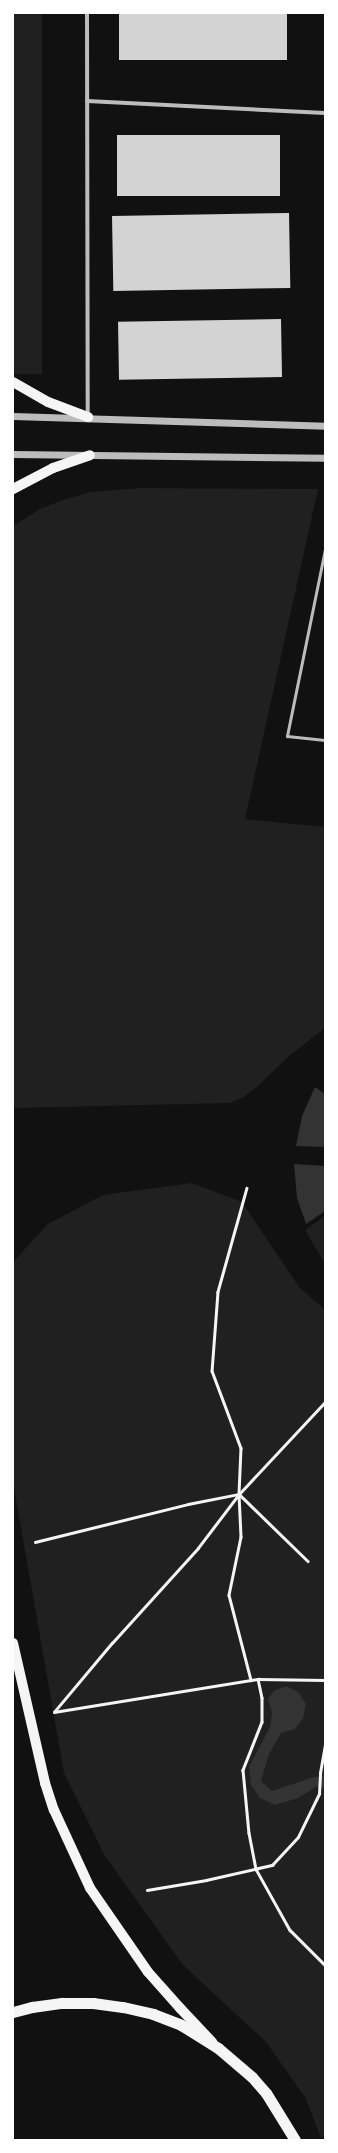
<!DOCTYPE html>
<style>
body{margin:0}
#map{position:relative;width:338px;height:2153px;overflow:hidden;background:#111;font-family:"Asap Condensed",sans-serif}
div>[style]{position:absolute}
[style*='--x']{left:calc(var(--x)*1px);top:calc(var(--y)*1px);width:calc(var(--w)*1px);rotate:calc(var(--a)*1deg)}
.green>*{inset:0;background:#202020;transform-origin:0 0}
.water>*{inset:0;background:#333}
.building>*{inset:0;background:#d3d3d3;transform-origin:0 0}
.path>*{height:2.5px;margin:-1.25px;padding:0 1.25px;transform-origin:1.25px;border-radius:1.25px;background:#f5f5f5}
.service>*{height:3px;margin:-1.5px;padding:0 1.5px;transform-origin:1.5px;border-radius:1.5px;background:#bcbcbc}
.minor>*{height:4px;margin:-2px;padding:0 2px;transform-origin:2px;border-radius:2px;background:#bcbcbc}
.tertiary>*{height:7px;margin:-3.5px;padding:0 3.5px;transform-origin:3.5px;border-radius:3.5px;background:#bcbcbc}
.primary>*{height:10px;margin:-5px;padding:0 5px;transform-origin:5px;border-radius:5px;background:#f5f5f5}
.trunk>*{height:11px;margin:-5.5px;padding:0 5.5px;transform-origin:5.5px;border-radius:5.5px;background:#f5f5f5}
span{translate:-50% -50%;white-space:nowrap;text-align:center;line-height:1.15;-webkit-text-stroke:3.5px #fff;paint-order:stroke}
.frame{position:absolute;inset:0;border:14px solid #fff;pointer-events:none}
</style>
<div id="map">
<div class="green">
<i style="left:13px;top:13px;width:29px;height:361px"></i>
<i style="clip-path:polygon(142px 488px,318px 489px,245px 819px,325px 827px,325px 1028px,290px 1055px,258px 1086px,244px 1097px,230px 1103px,15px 1108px,13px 1107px,13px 526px,40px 509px,63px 500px,90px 492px)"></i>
<i style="clip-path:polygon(192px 1183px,242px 1202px,299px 1287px,325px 1310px,325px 2136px,321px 2138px,305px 2097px,266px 2042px,183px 1965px,105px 1856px,64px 1773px,13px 1482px,13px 1262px,48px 1224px,103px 1195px)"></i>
<i style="clip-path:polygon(325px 1216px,325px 1264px,305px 1230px)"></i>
</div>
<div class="water">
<i style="clip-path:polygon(315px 1087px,325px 1094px,325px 1147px,296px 1146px,302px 1116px)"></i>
<i style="clip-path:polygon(294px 1164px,325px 1166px,325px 1211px,306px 1224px,297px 1198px)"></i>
<i style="clip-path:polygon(286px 1686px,298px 1692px,306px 1704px,303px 1718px,295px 1729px,281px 1733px,269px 1754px,261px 1781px,272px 1791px,314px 1777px,325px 1776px,325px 1788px,317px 1786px,298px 1798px,275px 1805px,260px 1798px,251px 1785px,249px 1767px,270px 1727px,272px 1713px,268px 1699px,274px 1691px)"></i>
</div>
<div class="building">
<i style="left:119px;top:13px;width:168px;height:47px"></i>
<i style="left:280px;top:135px;width:61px;height:163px;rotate:90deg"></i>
<i style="left:289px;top:213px;width:75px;height:177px;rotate:89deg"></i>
<i style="left:281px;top:319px;width:58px;height:163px;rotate:89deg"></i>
</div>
<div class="path">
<i style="--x:247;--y:1188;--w:108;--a:105.6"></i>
<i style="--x:218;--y:1292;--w:79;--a:94.3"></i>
<i style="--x:212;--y:1371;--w:82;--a:69.4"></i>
<i style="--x:241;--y:1448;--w:46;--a:92.5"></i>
<i style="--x:239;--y:1494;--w:43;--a:87.3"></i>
<i style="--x:241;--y:1537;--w:59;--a:101.7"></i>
<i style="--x:229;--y:1595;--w:88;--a:75.5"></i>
<i style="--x:35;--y:1542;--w:158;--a:-13.9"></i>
<i style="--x:188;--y:1504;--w:52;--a:-11.1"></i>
<i style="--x:239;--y:1494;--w:96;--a:44.2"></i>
<i style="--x:258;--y:1679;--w:19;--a:78"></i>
<i style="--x:262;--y:1698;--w:24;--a:90"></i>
<i style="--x:262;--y:1722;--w:52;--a:111.6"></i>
<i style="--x:243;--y:1770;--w:63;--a:84.6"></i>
<i style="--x:249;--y:1833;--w:37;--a:79"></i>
<i style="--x:256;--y:1869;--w:70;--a:60.9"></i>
<i style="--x:290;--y:1930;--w:49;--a:45"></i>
<i style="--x:54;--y:1712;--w:90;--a:-50"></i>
<i style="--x:112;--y:1643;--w:128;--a:-47.8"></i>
<i style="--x:198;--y:1548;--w:68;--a:-52.8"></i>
<i style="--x:239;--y:1494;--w:126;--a:-46.9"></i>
<i style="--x:54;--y:1712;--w:207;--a:-9.2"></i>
<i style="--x:258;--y:1679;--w:67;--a:0.9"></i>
<i style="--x:147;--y:1890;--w:60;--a:-9.6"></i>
<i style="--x:206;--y:1880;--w:68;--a:-12.8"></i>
<i style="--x:272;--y:1865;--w:38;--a:-47"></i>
<i style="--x:298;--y:1837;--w:48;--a:-64"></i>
<i style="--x:319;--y:1794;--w:21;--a:-87"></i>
<i style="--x:320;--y:1773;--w:29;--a:-80"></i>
</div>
<div class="service">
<i style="--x:325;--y:549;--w:191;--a:101.5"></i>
<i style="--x:287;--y:736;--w:38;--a:6"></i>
</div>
<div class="minor">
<i style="--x:87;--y:13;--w:404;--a:89.9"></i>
<i style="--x:87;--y:101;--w:238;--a:2.9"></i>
</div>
<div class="tertiary">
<i style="--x:13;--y:416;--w:312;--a:1.8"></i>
<i style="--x:13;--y:454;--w:312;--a:0.7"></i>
</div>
<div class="primary">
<i style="--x:13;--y:382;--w:40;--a:29.7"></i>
<i style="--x:48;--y:402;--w:43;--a:20.6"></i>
<i style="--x:13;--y:489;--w:45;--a:-27.7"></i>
<i style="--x:53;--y:468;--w:39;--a:-19"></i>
<i style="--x:13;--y:1643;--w:144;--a:77.1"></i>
<i style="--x:45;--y:1783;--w:28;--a:72"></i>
<i style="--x:54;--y:1810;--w:86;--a:65.2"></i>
<i style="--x:90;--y:1888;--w:102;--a:55.4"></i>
<i style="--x:148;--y:1972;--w:48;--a:48.4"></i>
<i style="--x:180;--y:2008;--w:47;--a:46.7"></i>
</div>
<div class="trunk">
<i style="--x:13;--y:2012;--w:20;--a:-15"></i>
<i style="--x:32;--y:2007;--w:30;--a:-8"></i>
<i style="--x:62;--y:2003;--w:31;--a:0"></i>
<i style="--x:93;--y:2003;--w:30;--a:8"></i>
<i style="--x:123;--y:2007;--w:31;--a:13"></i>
<i style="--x:153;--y:2014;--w:30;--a:21"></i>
<i style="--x:181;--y:2025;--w:44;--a:31.9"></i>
<i style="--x:218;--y:2048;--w:45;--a:40.5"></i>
<i style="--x:252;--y:2077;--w:21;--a:49"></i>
<i style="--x:266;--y:2093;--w:55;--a:58.3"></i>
</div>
<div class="frame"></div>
</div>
